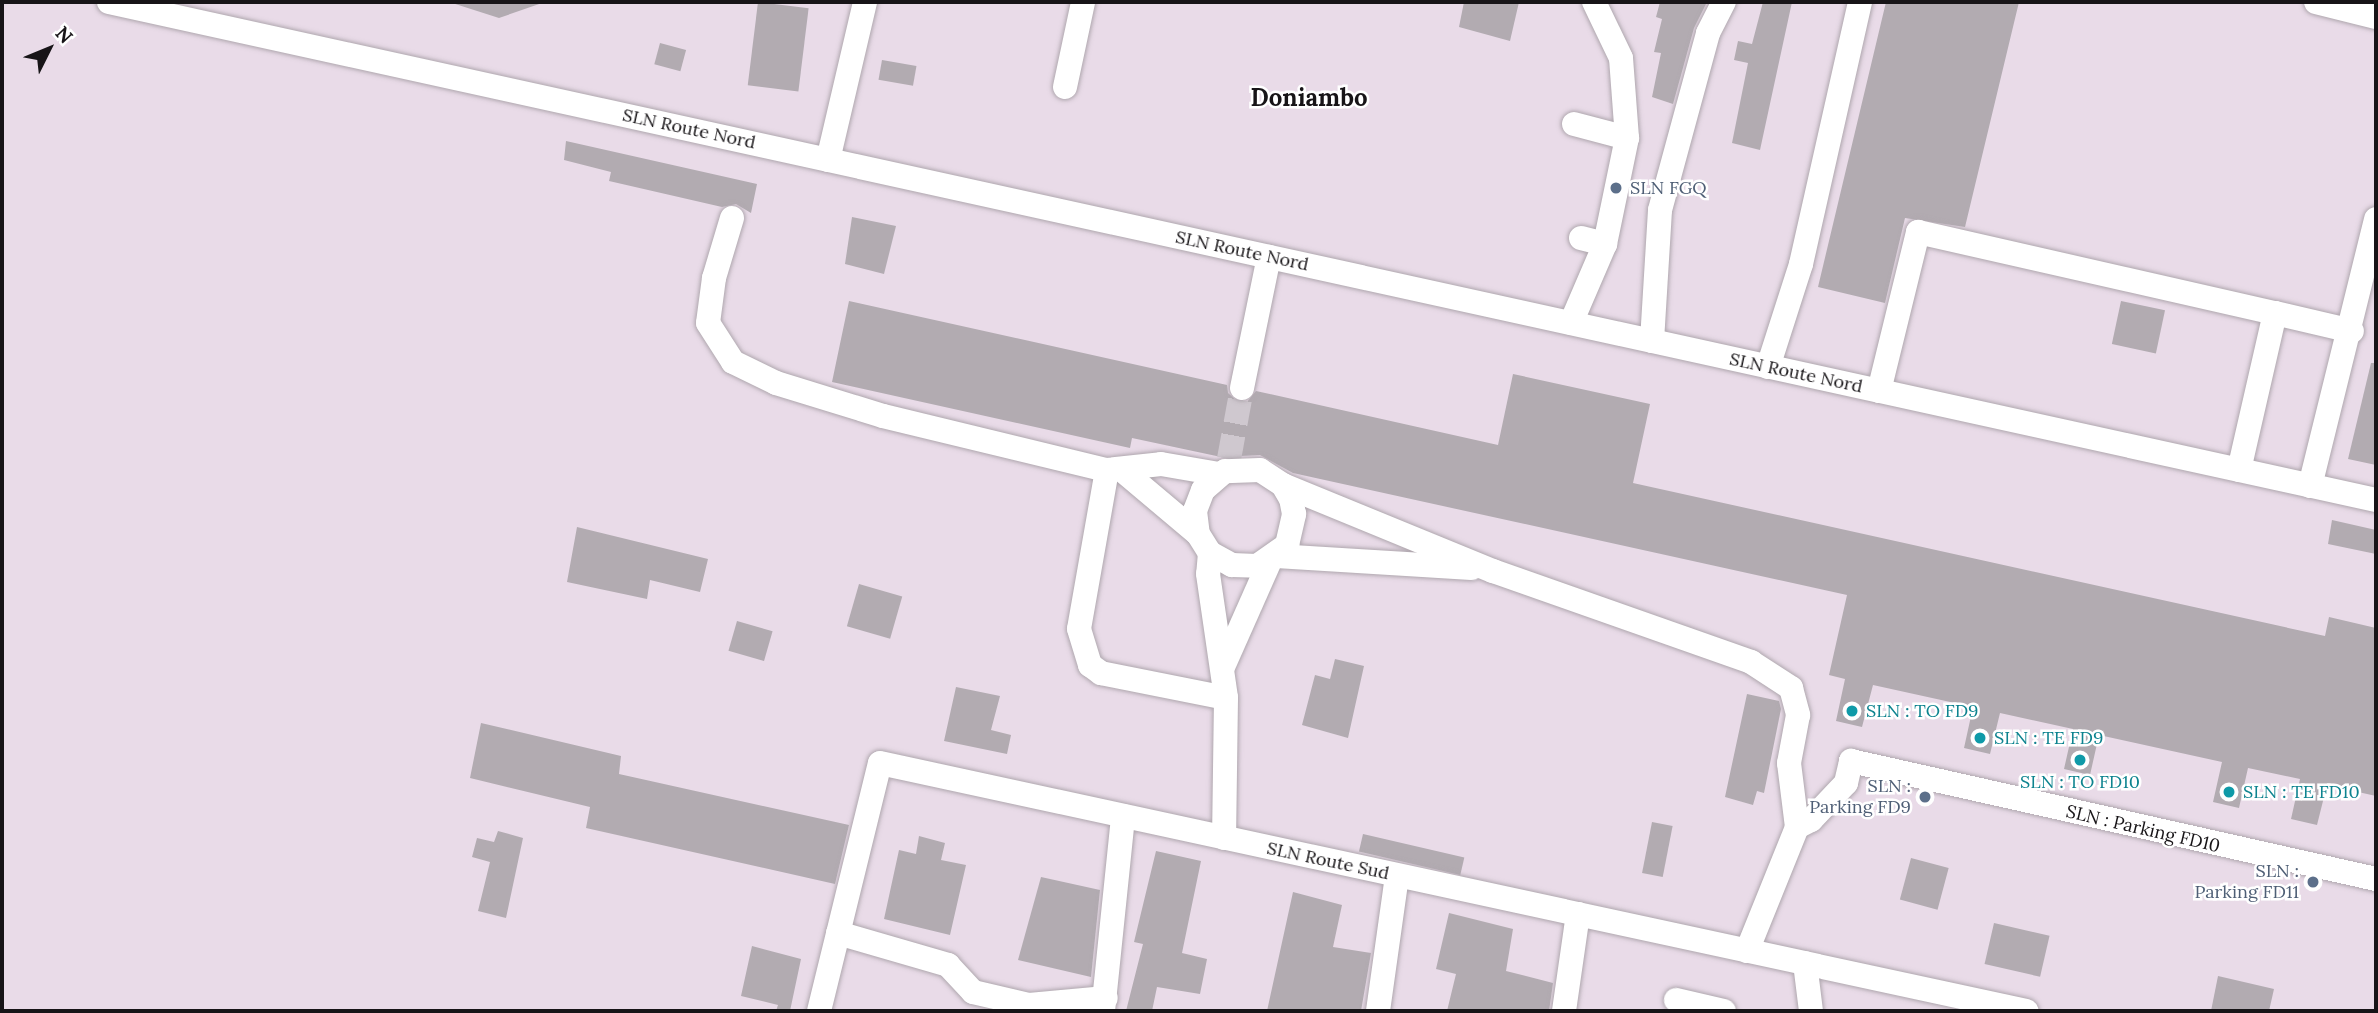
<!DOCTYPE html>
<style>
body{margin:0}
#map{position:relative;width:2378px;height:1013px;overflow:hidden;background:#f0e8ef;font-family:Lora,serif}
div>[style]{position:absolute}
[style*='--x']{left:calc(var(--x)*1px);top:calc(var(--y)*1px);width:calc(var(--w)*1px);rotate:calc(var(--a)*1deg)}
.built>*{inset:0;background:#e9dbe8;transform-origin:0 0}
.building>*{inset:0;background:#b2abb1;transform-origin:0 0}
.minor-tunnel>*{height:24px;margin-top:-12px;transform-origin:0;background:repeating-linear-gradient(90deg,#cfc8cf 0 24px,transparent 0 36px)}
.roads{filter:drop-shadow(0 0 2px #afa7ae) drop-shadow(0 0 2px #afa7ae)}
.minor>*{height:24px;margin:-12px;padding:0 12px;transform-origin:12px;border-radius:12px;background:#fff}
.dots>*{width:19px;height:19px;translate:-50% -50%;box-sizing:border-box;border:4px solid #fff;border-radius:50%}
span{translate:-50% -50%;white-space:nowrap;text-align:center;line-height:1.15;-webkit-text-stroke:5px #fff;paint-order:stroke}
.street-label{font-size:18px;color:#171417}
.service-label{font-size:18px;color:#4e5e75}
.left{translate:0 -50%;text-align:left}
.right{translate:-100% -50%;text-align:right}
.culture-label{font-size:18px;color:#0d838f}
.district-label{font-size:24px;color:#171417;font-weight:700}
.frame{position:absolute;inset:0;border:4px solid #171417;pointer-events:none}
.north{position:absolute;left:14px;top:14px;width:70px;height:70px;-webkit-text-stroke:5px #fff;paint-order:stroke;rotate:47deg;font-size:19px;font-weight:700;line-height:28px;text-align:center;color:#171417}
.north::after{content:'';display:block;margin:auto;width:24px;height:32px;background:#171417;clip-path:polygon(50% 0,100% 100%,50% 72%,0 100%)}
</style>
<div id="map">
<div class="built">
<i style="left:2px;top:2px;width:2374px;height:1009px"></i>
</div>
<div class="building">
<i style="clip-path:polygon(449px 2px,545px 2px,499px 18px)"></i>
<i style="left:758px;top:2px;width:51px;height:84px;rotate:7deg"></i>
<i style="clip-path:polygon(1464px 2px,1519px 2px,1510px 41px,1459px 27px)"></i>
<i style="clip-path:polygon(1660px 2px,1707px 2px,1694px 28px,1673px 104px,1652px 97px,1661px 53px,1654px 52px,1662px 19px,1656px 17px)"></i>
<i style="clip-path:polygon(1763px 2px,1792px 2px,1760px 150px,1732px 143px,1748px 63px,1734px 60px,1738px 41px,1752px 44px)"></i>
<i style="clip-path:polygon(1886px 2px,2019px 2px,1965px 227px,1905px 218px,1885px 303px,1818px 287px)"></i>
<i style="left:660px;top:43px;width:27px;height:22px;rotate:15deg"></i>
<i style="left:882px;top:60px;width:35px;height:20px;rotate:10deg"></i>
<i style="clip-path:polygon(566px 141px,757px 184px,751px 213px,736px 204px,722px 207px,609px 181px,611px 172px,564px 160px)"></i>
<i style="clip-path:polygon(852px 217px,896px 226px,884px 274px,845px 264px)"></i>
<i style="clip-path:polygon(849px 301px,1227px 385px,1228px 393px,1238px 402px,1247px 402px,1256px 391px,1498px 445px,1513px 374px,1650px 404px,1633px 483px,2325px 636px,2329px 617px,2376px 628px,2376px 796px,2327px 785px,2317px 825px,2291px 819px,2300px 779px,2248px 768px,2239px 808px,2213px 802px,2222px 762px,2099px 735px,2090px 775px,2064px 769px,2073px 729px,2000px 713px,1990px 754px,1964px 748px,1973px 707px,1873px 685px,1862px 727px,1836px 721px,1845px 679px,1829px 675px,1847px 595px,1293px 473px,1260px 455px,1221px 457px,1132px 438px,1130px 448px,832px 382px)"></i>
<i style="left:2121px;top:301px;width:45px;height:44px;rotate:12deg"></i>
<i style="clip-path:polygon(2371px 363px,2376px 363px,2376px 465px,2348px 459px)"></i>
<i style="clip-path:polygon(2332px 520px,2376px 530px,2376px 554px,2328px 544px)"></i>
<i style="clip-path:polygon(577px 527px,708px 559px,700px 592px,650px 580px,647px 599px,567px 582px)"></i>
<i style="left:859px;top:584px;width:45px;height:44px;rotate:16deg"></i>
<i style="left:737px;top:621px;width:37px;height:31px;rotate:16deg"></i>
<i style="clip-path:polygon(1335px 659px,1364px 666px,1348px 738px,1302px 725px,1315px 675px,1330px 679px)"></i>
<i style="clip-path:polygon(956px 687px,1000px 696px,991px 730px,1011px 735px,1007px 754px,944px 741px)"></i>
<i style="clip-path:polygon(1747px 694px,1779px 701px,1781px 709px,1764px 793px,1757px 791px,1753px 805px,1725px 797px)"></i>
<i style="clip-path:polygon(481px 723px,621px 756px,619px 774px,849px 825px,835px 884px,586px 828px,590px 807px,470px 778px)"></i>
<i style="left:1652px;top:822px;width:21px;height:52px;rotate:11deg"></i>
<i style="clip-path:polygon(498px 831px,523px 838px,506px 918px,478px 911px,490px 862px,472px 857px,477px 838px,494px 842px)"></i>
<i style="left:1363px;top:834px;width:104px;height:18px;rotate:13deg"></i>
<i style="clip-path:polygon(919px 836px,945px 843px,941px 860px,966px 865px,950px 935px,884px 919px,899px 850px,916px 854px)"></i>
<i style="clip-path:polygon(1156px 851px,1201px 861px,1182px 953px,1207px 959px,1200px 994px,1157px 987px,1152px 1011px,1126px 1011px,1143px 944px,1134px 942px)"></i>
<i style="left:1911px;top:858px;width:39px;height:43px;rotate:15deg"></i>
<i style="clip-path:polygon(1041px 877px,1100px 890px,1091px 977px,1018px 960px)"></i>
<i style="clip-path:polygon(1293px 892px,1342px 905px,1333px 947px,1371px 953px,1361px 1011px,1267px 1011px)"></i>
<i style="clip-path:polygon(1449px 913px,1513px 929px,1506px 971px,1553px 983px,1549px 1011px,1447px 1011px,1456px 974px,1436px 969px)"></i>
<i style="left:1994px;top:923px;width:57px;height:42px;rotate:13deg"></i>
<i style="clip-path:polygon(752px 946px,801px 959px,790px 1011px,776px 1011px,778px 1005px,741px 996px)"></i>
<i style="clip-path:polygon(2218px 976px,2274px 989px,2269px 1011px,2211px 1011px)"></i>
</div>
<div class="minor-tunnel">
<i style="--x:1229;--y:459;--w:72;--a:-79.6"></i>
</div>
<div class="roads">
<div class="minor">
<i style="--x:109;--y:2;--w:2321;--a:12.39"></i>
<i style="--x:2316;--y:2;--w:62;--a:14"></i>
<i style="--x:1065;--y:87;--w:87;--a:-78"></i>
<i style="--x:1574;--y:124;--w:55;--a:14.8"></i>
<i style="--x:828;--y:160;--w:162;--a:-76.8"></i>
<i style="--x:732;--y:218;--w:63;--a:106.7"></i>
<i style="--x:714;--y:278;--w:45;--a:97.6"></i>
<i style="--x:708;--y:323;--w:46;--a:57.3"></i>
<i style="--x:733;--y:362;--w:48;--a:26"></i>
<i style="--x:776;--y:383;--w:112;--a:17.1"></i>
<i style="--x:883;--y:416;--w:230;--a:13.6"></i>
<i style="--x:1107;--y:470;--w:54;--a:-6.3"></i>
<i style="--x:1161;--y:464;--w:59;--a:9.8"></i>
<i style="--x:1581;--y:238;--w:25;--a:14"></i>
<i style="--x:2275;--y:313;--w:79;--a:13.2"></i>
<i style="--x:1571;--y:323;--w:86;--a:-66.7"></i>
<i style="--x:1605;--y:244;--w:108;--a:-78.3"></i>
<i style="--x:1627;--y:138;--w:80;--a:-94.3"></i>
<i style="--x:1621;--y:58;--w:62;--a:-115.7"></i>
<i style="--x:1652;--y:341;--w:131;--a:-86.5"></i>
<i style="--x:1660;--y:210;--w:183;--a:-74.8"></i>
<i style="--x:1708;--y:33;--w:35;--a:-63"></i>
<i style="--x:1768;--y:367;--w:108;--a:-72.2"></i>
<i style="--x:1801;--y:264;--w:269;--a:-77.3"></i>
<i style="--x:1242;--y:388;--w:134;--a:-78.4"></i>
<i style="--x:1879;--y:391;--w:164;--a:-76.2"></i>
<i style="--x:1918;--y:232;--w:366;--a:12.8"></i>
<i style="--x:2275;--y:313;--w:161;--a:102.9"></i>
<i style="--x:1107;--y:470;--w:161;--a:100"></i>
<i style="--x:1079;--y:629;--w:38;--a:73"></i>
<i style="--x:1090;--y:665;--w:14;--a:36"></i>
<i style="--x:1101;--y:673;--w:127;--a:11.3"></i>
<i style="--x:1122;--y:470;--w:99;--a:40.1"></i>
<i style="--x:1198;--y:534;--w:22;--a:58"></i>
<i style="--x:1210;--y:553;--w:25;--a:29"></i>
<i style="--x:1232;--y:565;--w:25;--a:2"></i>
<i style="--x:1257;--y:566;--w:37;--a:-35"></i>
<i style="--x:1287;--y:545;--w:32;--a:-77"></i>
<i style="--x:1294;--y:514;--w:15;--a:-101"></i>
<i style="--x:1291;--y:499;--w:16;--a:-120"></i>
<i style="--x:1283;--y:485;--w:27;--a:-147"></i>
<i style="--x:1260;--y:470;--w:35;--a:178"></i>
<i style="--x:1225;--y:471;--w:29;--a:139"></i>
<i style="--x:1203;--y:490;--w:22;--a:111"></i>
<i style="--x:1195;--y:511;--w:23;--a:83"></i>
<i style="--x:1283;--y:485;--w:227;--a:22.3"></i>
<i style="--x:1493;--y:571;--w:274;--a:19.4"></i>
<i style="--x:1751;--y:662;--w:48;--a:33"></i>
<i style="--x:1791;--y:688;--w:28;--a:75"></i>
<i style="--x:1798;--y:715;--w:49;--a:100.6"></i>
<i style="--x:1789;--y:763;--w:64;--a:82.9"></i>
<i style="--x:2310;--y:486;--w:275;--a:-76.1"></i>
<i style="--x:1210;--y:553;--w:21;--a:95"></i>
<i style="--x:1208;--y:574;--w:125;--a:81.7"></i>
<i style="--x:1226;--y:698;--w:140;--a:90.8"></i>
<i style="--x:1276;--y:556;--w:196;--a:3.5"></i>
<i style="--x:1223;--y:667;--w:116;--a:-66.1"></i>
<i style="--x:838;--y:933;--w:115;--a:16.2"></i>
<i style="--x:948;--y:965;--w:37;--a:47"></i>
<i style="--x:973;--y:992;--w:57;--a:13.1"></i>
<i style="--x:1029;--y:1005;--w:10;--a:37"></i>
<i style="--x:1747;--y:951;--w:134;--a:-68"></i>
<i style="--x:1797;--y:827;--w:16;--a:-27"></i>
<i style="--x:1811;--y:820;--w:51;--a:-46.6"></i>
<i style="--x:1846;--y:783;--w:23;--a:-77"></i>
<i style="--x:1851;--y:761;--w:538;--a:12.67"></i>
<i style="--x:1805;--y:963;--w:48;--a:82.9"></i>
<i style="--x:1676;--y:1000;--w:49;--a:12.9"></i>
<i style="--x:1029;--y:1005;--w:77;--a:-5.2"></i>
<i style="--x:819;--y:1011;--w:255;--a:-76.2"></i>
<i style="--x:880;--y:763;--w:1173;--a:12.21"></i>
<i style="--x:1103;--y:1011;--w:196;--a:-84.1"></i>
<i style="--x:1378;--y:1011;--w:136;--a:-82"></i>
<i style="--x:1564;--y:1011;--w:98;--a:-81.8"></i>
</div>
</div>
<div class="dots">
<i style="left:1616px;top:188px;background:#5c6f8a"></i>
<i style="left:1852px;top:711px;background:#0f9aa8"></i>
<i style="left:1980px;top:738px;background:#0f9aa8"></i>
<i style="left:2080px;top:760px;background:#0f9aa8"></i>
<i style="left:2229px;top:792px;background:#0f9aa8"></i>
<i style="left:1925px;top:797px;background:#5c6f8a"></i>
<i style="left:2313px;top:882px;background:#5c6f8a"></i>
</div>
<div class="street-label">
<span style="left:689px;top:129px;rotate:12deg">SLN Route Nord</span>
<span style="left:1242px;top:251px;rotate:12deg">SLN Route Nord</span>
<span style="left:1796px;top:373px;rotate:12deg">SLN Route Nord</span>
<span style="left:2143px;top:829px;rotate:13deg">SLN : Parking FD10</span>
<span style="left:1328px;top:861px;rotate:12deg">SLN Route Sud</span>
</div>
<div class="service-label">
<span class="left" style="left:1630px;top:188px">SLN FGQ</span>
<span class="right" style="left:1911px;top:797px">SLN :<br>Parking FD9</span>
<span class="right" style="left:2299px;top:882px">SLN :<br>Parking FD11</span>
</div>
<div class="culture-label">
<span class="left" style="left:1866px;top:711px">SLN : TO FD9</span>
<span class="left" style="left:1994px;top:738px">SLN : TE FD9</span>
<span style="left:2080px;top:782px">SLN : TO FD10</span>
<span class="left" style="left:2243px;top:792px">SLN : TE FD10</span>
</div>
<div class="district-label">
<span style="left:1309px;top:98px">Doniambo</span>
</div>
<div class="frame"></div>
<div class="north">N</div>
</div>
